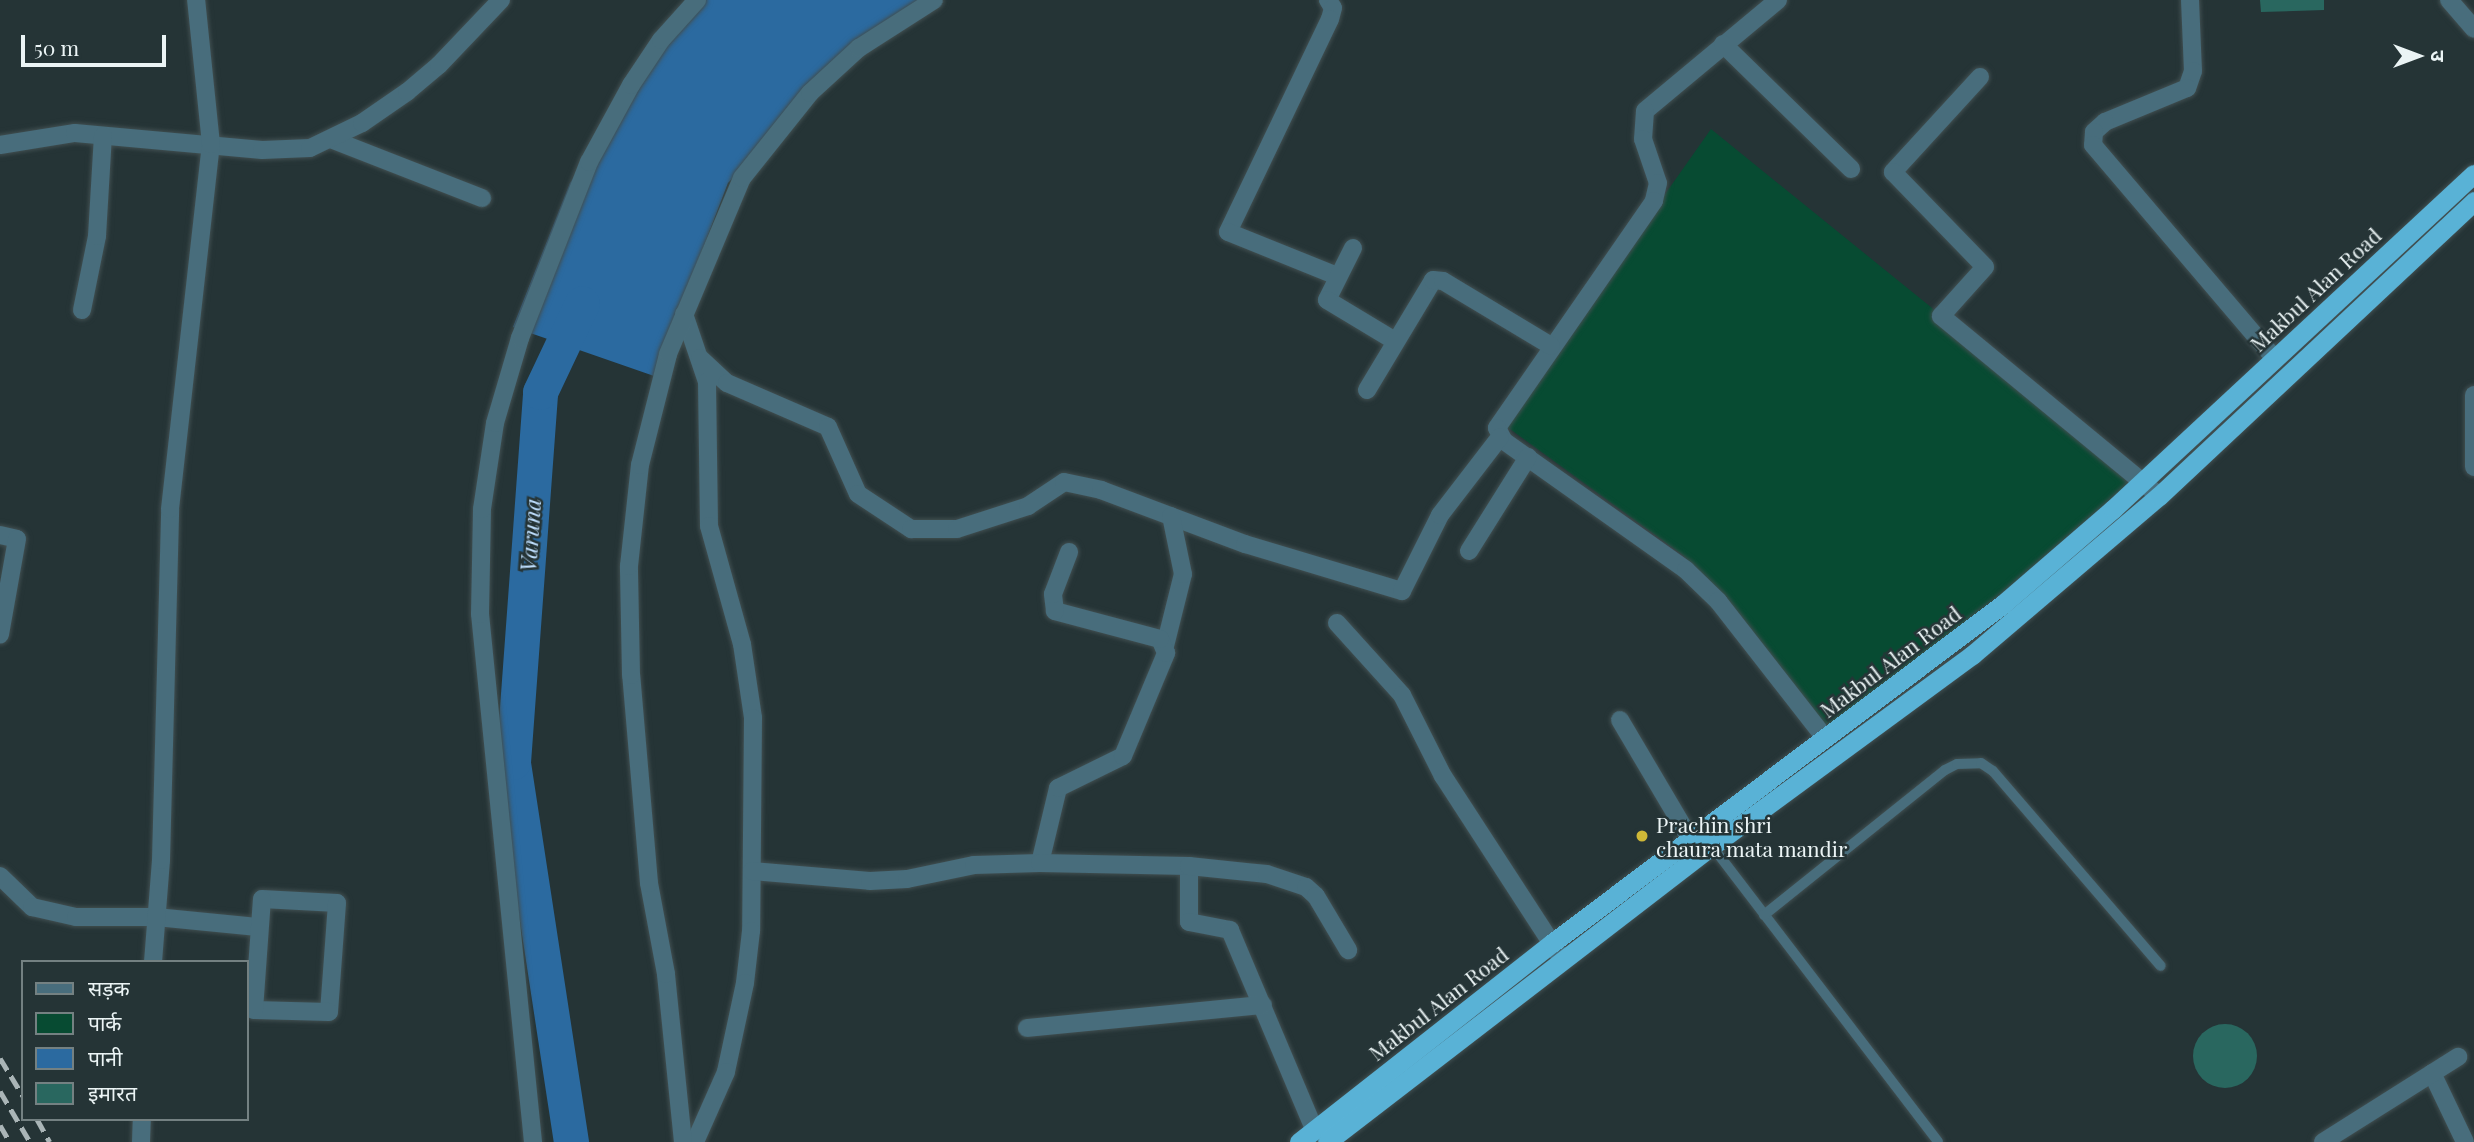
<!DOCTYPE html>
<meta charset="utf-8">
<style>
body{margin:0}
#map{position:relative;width:2474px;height:1142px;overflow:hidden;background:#253436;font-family:"Playfair Display","Noto Sans Devanagari",serif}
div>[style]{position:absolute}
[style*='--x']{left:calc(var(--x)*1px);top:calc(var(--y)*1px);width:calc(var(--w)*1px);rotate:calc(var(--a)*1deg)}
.green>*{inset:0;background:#074b32}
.water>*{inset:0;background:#2b6aa0}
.river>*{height:35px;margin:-17.5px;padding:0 17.5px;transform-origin:17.5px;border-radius:17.5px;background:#2b6aa0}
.building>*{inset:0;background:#29675f}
.round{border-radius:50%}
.roads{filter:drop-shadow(0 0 2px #414f51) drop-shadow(0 0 2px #414f51)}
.service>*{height:10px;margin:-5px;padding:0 5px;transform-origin:5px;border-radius:5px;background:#486d7c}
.minor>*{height:18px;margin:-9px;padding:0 9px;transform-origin:9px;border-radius:9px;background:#486d7c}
.tertiary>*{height:18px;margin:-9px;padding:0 9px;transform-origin:9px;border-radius:9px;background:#486d7c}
.trunk>*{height:19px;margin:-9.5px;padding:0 9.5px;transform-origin:9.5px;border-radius:9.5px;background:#59b2d6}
.rail>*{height:5px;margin-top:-2.5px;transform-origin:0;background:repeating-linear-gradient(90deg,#aab5b7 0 14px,transparent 0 21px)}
.dots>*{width:19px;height:19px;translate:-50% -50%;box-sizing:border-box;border:4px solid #253436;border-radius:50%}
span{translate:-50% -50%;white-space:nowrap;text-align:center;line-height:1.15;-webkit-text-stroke:5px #253436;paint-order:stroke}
.street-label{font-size:21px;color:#ebf4f5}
.poi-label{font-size:21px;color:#ebf4f5}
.left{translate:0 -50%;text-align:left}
.water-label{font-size:23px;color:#bedefd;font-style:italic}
.legend{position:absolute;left:21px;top:960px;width:228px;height:161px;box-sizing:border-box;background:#253436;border:2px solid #748182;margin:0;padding:9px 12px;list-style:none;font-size:21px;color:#ebf4f5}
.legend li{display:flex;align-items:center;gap:14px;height:35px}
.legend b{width:35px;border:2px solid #748182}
.north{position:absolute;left:2383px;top:21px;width:70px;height:70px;-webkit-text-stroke:5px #253436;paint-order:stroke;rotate:90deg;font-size:19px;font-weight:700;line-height:28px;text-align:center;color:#ebf4f5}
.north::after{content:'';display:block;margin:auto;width:24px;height:32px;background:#ebf4f5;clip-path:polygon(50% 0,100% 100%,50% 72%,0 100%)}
.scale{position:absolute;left:21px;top:35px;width:145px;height:32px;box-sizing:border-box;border:4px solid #ebf4f5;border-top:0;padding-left:9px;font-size:21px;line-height:24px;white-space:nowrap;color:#ebf4f5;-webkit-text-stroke:5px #253436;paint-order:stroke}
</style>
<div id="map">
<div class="green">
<i style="clip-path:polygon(1711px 129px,2153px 487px,1828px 732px,1684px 556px,1503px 424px)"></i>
</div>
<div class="water">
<i style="clip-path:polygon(692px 0,931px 0,884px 24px,728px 183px,654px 376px,513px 327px,570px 183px)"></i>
</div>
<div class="river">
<i style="--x:571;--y:1142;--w:384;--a:-98.7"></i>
<i style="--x:513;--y:762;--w:371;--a:-85.8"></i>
<i style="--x:540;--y:392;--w:98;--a:-64.7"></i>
</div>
<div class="building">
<i style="clip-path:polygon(2260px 0,2324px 0,2324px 10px,2261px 12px)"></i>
<i class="round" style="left:2193px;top:1024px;width:64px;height:64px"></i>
</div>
<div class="roads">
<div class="service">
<i style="--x:1712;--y:846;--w:372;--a:52.6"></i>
<i style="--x:1764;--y:915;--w:232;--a:-38.7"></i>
<i style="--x:1945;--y:770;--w:13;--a:-27"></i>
<i style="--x:1957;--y:764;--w:24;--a:-2"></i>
<i style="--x:1981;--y:763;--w:14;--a:34"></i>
<i style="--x:1993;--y:771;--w:257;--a:49.3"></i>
</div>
<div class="minor">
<i style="--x:1328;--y:0;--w:9;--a:58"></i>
<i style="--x:1333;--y:8;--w:11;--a:105"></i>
<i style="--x:1330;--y:19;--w:236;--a:115.6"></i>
<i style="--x:1228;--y:232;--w:118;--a:22"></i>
<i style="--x:1778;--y:0;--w:173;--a:140.2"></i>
<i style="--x:1645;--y:111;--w:28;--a:94"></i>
<i style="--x:1643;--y:139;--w:46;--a:71.2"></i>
<i style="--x:1658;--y:183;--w:18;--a:103"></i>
<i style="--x:1654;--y:201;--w:276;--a:124.7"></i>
<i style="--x:1497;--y:428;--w:15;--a:62"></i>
<i style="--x:1504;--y:441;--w:223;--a:35.3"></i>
<i style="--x:1686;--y:570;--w:45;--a:44.1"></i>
<i style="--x:1718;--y:601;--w:174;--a:52"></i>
<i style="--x:2190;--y:0;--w:71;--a:87.6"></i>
<i style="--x:2193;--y:71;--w:18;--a:109"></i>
<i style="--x:2187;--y:88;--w:89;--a:157.5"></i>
<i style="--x:2105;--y:122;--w:15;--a:138"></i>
<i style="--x:2094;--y:132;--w:13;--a:94"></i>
<i style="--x:2093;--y:145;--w:280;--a:49.6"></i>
<i style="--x:2449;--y:0;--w:38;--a:49"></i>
<i style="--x:1723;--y:44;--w:179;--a:44.3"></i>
<i style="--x:1980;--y:77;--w:129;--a:132.5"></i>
<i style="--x:1893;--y:172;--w:132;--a:45.9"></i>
<i style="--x:1985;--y:267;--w:66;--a:131.9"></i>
<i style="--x:1941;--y:316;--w:283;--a:39.5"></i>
<i style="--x:333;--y:140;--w:160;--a:21.3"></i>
<i style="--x:0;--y:145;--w:76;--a:-9.1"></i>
<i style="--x:75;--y:133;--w:188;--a:5.2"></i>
<i style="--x:262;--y:150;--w:48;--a:-2.4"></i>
<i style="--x:310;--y:148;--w:58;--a:-25.7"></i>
<i style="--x:362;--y:123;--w:55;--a:-34.6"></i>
<i style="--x:407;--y:92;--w:42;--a:-40.2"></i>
<i style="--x:439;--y:65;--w:90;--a:-46.4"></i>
<i style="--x:1353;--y:248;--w:58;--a:116.6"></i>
<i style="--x:1327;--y:300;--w:79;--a:31.1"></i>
<i style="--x:82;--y:310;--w:76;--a:-78.5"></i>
<i style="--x:97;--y:236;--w:100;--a:-86.6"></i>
<i style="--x:684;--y:314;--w:72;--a:71.3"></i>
<i style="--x:707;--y:382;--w:144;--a:89.2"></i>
<i style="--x:709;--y:526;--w:123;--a:74.4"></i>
<i style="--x:742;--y:644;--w:75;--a:81.5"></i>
<i style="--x:753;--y:718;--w:213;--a:90.5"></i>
<i style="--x:751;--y:931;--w:52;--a:96.6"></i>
<i style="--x:745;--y:983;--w:91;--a:102.1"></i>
<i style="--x:726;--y:1072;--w:77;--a:113.9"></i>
<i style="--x:700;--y:358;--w:37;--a:43"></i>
<i style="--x:727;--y:383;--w:110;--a:23.5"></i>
<i style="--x:828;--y:427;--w:73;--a:65.9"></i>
<i style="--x:858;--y:494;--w:64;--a:33.4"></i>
<i style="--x:911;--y:529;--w:46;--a:0"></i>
<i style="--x:957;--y:529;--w:75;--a:-17.9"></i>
<i style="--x:1028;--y:506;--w:43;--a:-33.7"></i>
<i style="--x:1064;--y:482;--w:38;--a:12"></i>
<i style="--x:1101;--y:490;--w:154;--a:20.6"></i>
<i style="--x:1245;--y:544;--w:164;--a:16.7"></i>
<i style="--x:1402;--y:591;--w:85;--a:-63.4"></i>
<i style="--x:1440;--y:515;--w:98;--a:-52.4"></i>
<i style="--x:1367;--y:390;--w:128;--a:-59"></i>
<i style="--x:1433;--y:280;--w:10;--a:6"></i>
<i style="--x:1443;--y:281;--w:126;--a:31"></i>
<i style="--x:2474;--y:395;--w:72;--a:90"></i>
<i style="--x:0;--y:535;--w:17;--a:13"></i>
<i style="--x:17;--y:539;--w:97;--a:100.1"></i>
<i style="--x:1469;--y:551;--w:111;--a:-57.9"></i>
<i style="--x:1337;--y:623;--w:97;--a:47.9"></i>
<i style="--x:1402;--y:695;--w:91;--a:63.2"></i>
<i style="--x:1443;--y:776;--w:211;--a:57"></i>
<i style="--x:1165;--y:646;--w:74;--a:-76"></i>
<i style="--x:1183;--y:574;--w:59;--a:-101.7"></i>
<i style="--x:1620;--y:720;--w:151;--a:59.4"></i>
<i style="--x:1040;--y:863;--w:77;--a:-76.5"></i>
<i style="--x:1058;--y:788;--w:72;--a:-26.2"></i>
<i style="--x:1123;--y:756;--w:112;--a:-67.3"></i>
<i style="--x:1166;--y:653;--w:15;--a:-113"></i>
<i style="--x:1160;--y:639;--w:109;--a:-165.1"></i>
<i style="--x:1055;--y:611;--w:17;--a:-97"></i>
<i style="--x:1053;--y:594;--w:45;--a:-69.1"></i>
<i style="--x:1189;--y:866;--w:56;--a:90"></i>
<i style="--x:1189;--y:922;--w:42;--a:11"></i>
<i style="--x:1230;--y:930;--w:216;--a:67.1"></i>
<i style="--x:752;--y:871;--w:118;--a:4.8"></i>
<i style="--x:870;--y:881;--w:37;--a:-3"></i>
<i style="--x:907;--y:879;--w:68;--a:-11.8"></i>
<i style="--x:974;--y:865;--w:66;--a:-1.7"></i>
<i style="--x:1040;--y:863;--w:149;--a:1.2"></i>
<i style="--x:1189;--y:866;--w:78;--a:5.9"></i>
<i style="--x:1267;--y:874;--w:41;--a:18.4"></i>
<i style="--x:1306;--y:887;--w:13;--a:42"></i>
<i style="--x:1316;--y:896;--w:63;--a:59.3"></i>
<i style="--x:0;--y:876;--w:45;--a:44.1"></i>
<i style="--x:32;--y:907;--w:45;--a:12.8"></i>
<i style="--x:76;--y:917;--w:80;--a:0"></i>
<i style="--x:156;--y:917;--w:102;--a:5.6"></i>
<i style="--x:262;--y:899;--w:75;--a:3.1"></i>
<i style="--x:337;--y:903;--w:109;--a:94.2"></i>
<i style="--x:329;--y:1012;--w:75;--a:-178.5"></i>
<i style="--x:254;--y:1010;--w:111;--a:-85.9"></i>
<i style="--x:153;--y:962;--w:102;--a:-85.5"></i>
<i style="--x:161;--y:860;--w:351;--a:-88.5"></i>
<i style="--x:170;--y:509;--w:367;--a:-83.6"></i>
<i style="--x:211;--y:144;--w:145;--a:-95.9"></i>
<i style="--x:1027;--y:1028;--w:237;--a:-5.6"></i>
<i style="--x:2432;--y:1073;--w:76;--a:64.4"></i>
<i style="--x:141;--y:1142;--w:23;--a:-88"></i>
<i style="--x:533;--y:1142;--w:531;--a:-95.73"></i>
<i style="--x:480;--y:614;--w:105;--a:-88.9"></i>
<i style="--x:482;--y:509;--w:87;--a:-81.4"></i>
<i style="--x:495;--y:423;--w:89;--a:-73.6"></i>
<i style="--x:520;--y:338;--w:189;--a:-68.6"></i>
<i style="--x:589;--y:162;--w:88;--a:-61.4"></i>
<i style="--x:631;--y:85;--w:54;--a:-56.3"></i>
<i style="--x:661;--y:40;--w:54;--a:-48"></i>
<i style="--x:2323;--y:1142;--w:160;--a:-32.2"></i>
</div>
<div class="tertiary">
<i style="--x:683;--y:1142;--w:169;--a:-95.8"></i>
<i style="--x:666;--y:974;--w:93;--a:-100.6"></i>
<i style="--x:649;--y:883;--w:209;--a:-94.9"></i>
<i style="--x:631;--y:675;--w:109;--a:-91.1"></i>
<i style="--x:629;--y:566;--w:102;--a:-83.8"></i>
<i style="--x:640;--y:465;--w:114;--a:-75.8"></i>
<i style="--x:668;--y:354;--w:191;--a:-67.2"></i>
<i style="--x:742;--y:178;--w:109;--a:-51.3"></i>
<i style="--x:810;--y:93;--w:67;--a:-42.6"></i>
<i style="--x:859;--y:48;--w:89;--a:-32.6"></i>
</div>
<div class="trunk">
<i style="--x:1299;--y:1142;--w:322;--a:-38.2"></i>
<i style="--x:1552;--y:943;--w:564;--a:-36.93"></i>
<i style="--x:2003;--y:604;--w:145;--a:-40.8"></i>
<i style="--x:2113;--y:509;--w:492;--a:-42.9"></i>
<i style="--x:1327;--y:1142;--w:486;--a:-37.6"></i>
<i style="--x:1712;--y:846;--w:323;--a:-36.3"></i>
<i style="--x:1972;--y:655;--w:245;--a:-40.4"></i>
<i style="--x:2159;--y:496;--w:432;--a:-43.1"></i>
</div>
</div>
<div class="rail">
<i style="--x:0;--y:1058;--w:44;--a:58.8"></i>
<i style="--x:0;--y:1091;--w:59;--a:59.5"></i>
<i style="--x:37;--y:1119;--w:26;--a:61"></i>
<i style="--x:0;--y:1125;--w:20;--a:60"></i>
</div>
<div class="dots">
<i style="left:1642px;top:836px;background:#cfb837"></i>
</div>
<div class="street-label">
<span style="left:2315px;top:289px;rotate:-43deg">Makbul Alan Road</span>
<span style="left:1890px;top:661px;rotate:-37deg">Makbul Alan Road</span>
<span style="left:1438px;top:1003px;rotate:-38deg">Makbul Alan Road</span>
</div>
<div class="poi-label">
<span class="left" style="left:1656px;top:836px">Prachin shri<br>chaura mata mandir</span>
</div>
<div class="water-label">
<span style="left:530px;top:535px;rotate:-86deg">Varuna</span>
</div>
<ul class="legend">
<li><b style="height:9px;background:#486d7c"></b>सड़क</li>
<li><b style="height:19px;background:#074b32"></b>पार्क</li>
<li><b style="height:19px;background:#2b6aa0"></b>पानी</li>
<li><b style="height:19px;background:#29675f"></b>इमारत</li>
</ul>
<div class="north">उ</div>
<div class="scale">50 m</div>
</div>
